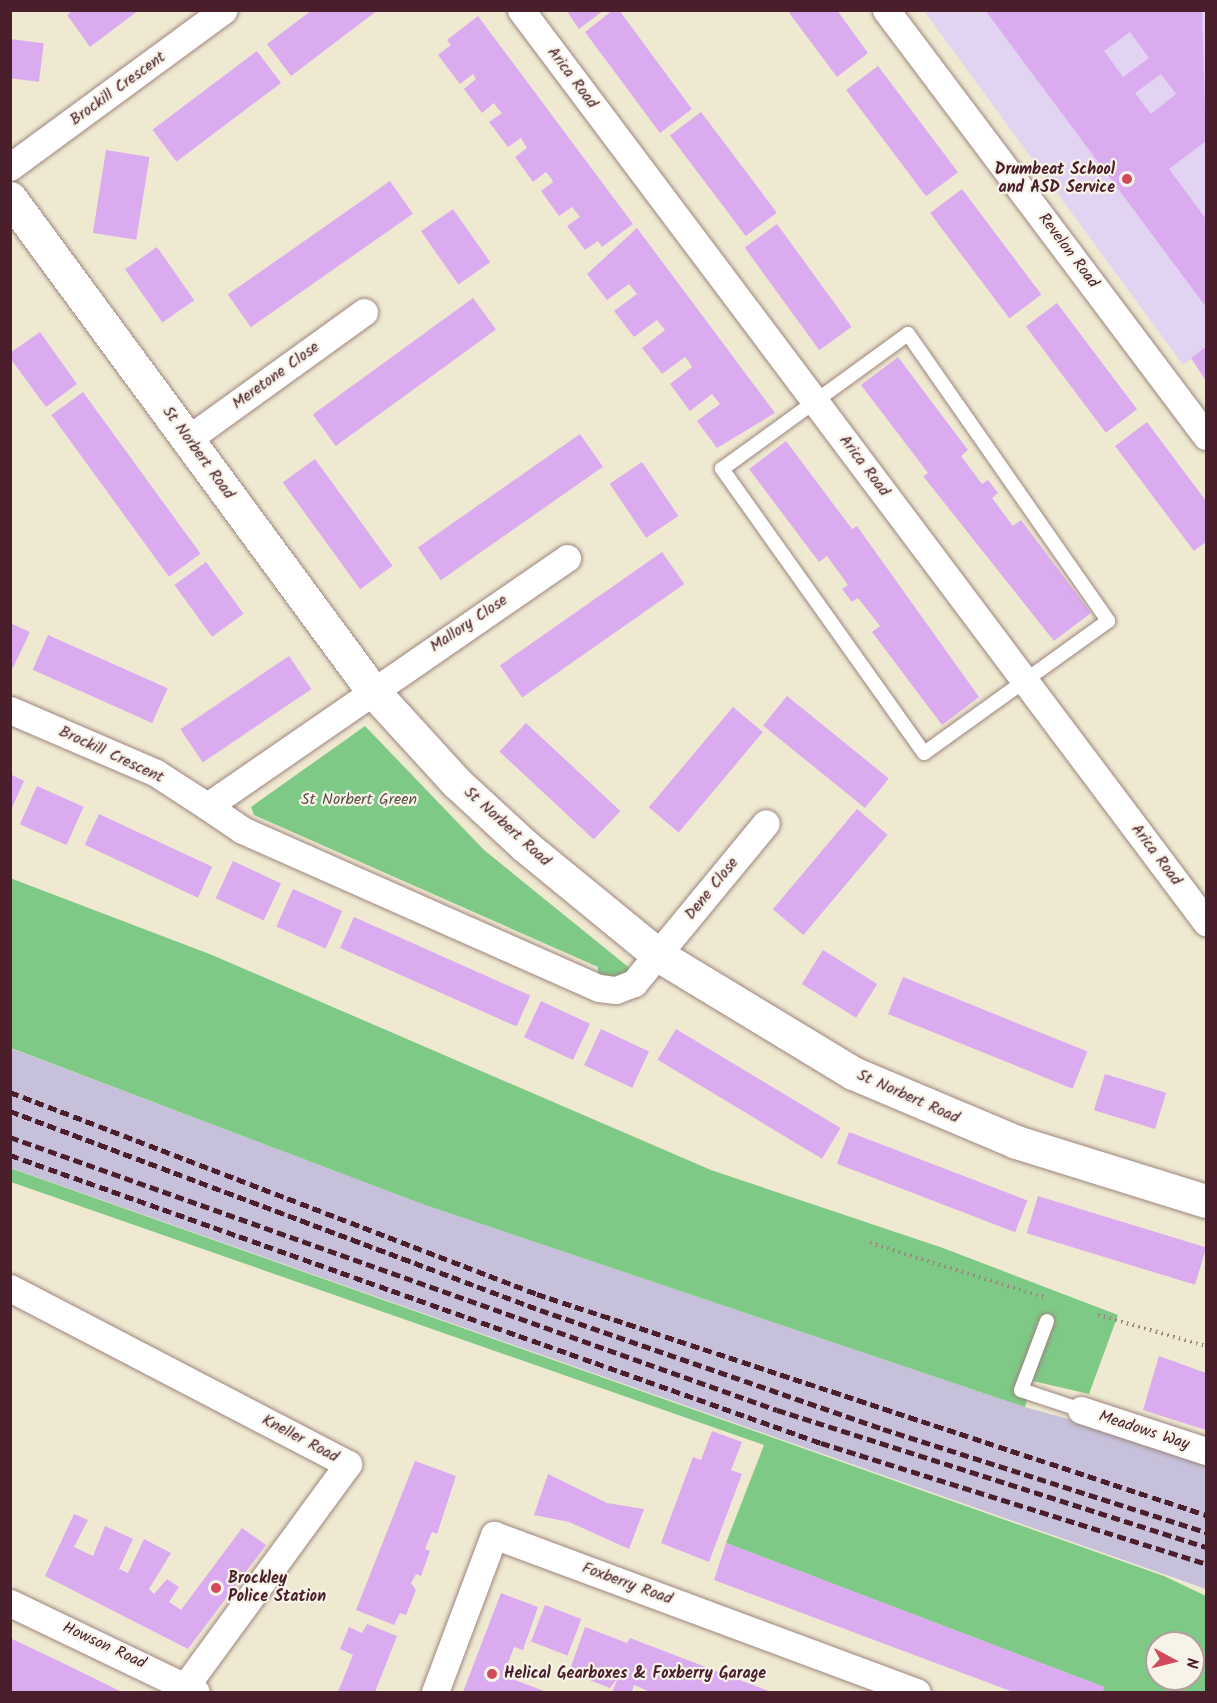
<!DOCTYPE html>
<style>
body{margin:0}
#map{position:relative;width:1217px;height:1703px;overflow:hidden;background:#f0e9d2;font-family:Kalam,sans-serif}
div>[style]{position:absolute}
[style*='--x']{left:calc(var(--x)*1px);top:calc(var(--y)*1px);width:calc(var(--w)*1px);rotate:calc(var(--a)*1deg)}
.built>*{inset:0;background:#e3d3f2}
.industrial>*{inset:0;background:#c6c0da}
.green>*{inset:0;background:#7ec986}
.building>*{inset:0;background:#daacef;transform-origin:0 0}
.path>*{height:4px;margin-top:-2px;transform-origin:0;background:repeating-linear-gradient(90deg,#9d847e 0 1.5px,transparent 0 6px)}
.roads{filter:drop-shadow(0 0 2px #9d847e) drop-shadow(0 0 2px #9d847e)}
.service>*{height:14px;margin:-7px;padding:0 7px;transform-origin:7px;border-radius:7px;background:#fff}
.minor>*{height:27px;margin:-13.5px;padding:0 13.5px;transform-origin:13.5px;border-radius:13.5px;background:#fff}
.tertiary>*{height:33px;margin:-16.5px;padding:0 16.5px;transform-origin:16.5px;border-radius:16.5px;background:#fff}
.rail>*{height:4.5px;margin-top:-2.25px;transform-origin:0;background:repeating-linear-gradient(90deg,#4a1f2b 0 9px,transparent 0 13.5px)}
.dots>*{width:16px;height:16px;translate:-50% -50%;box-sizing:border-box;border:3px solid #f7f3e8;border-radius:50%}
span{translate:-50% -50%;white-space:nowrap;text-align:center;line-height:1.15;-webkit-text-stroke:4.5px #f7f3e8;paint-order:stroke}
.street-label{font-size:16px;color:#4a1f2b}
.poi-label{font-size:16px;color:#4a1f2b;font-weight:700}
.right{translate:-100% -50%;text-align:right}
.left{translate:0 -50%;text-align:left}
.park-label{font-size:16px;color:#5a5246}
.frame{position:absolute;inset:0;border:12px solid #4a1f2b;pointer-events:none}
.north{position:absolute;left:1145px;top:1631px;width:60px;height:60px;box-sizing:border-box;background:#f7f3e8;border:2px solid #b29e9c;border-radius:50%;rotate:97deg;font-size:16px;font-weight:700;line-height:24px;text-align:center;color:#4a1f2b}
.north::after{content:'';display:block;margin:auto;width:21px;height:27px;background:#d1495b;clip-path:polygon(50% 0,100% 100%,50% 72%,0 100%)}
</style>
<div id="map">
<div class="built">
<i style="clip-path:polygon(924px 11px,1206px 11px,1206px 347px,1183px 365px)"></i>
</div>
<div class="industrial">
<i style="clip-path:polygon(10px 1048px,425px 1205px,1025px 1407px,1206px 1457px,1206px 1589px,11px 1168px)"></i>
</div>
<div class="green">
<i style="clip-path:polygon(365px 726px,484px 850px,632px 970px,625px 977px,598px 978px,598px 967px,254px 815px,251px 807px)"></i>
<i style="clip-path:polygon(10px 878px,212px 955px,711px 1170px,943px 1248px,1118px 1315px,1089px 1394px,1033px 1381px,1025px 1407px,425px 1205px,11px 1048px)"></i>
<i style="clip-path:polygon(evenodd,10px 1168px,1164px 1576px,1206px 1596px,1206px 1692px,1102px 1692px,1104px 1687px,726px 1543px,764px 1445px,11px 1182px,10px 1168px,1157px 1643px,1193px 1643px,1193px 1679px,1157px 1679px,1157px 1643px)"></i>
</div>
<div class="building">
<i style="clip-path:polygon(73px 10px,139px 10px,90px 47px,67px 15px)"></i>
<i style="clip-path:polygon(312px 10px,378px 10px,291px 76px,267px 44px)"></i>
<i style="clip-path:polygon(566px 10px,604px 10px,579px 29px)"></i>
<i style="clip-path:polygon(613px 10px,619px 10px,692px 109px,660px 133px,585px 32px)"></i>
<i style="clip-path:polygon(787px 10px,837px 10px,868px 53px,837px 77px)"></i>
<i style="clip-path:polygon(evenodd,985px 10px,1202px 10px,1206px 141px,1169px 169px,1206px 219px,1206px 307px,985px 10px,1130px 32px,1149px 58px,1123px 77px,1104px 51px,1130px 32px,985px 10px,1161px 74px,1176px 94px,1151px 114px,1135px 93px,1161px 74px)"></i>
<i style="clip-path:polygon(478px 16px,633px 224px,602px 247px,598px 241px,585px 250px,567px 226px,580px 217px,572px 207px,559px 216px,541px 191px,553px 182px,551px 178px,546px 172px,533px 182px,515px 157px,527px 148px,521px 138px,508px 147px,489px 122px,502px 113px,498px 109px,494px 103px,482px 113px,464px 89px,476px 79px,473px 74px,460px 84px,438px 55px,451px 45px,447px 40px)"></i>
<i style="left:10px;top:39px;width:34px;height:39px;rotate:7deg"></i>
<i style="left:257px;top:51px;width:40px;height:131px;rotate:53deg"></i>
<i style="left:878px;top:66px;width:133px;height:40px;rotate:53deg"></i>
<i style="left:701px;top:112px;width:126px;height:39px;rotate:53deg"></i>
<i style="left:106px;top:150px;width:44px;height:84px;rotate:9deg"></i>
<i style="left:390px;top:181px;width:40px;height:198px;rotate:55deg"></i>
<i style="left:962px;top:189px;width:132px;height:40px;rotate:53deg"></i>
<i style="left:453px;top:209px;width:65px;height:39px;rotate:55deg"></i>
<i style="left:777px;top:224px;width:127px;height:40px;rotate:54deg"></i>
<i style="clip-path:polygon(637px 228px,775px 413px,717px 448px,697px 421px,720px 404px,712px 394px,690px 411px,670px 384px,692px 367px,689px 362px,685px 357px,662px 374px,642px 348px,665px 330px,657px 320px,634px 337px,614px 311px,637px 294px,629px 284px,607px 300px,587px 274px)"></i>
<i style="left:157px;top:247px;width:65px;height:39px;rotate:55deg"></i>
<i style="left:473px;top:298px;width:39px;height:198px;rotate:54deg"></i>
<i style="left:1057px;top:303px;width:133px;height:39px;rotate:53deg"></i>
<i style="clip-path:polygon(40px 332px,77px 384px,46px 407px,10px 358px,10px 353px)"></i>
<i style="clip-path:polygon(1206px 347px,1206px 381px,1191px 358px)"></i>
<i style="clip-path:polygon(898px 357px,968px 450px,961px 456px,982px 484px,988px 480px,998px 493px,992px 498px,1013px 526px,1021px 520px,1091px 613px,1054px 641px,923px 476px,928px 473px,861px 385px)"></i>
<i style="left:83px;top:392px;width:200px;height:39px;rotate:54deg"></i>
<i style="clip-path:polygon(1147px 422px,1206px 501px,1206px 542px,1194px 551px,1115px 446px)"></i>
<i style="left:580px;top:434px;width:40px;height:198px;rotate:55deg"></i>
<i style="clip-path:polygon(786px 441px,852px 529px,857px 526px,979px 697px,942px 725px,872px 632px,880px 626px,858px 598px,852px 602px,842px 589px,848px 585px,827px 556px,819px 562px,749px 469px)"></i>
<i style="left:315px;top:459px;width:132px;height:40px;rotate:54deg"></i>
<i style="left:642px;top:462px;width:65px;height:39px;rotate:56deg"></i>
<i style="left:662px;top:552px;width:39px;height:198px;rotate:55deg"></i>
<i style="left:206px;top:562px;width:64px;height:39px;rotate:54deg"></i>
<i style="clip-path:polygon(10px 623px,30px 632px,13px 668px,10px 667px)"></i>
<i style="left:48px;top:635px;width:131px;height:38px;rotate:24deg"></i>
<i style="left:289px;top:656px;width:40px;height:131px;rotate:56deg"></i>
<i style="left:787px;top:696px;width:131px;height:38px;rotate:39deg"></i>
<i style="left:733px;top:707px;width:39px;height:131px;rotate:40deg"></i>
<i style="left:526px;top:723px;width:129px;height:39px;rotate:43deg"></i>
<i style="clip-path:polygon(10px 774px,24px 781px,10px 812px)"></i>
<i style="left:37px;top:786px;width:51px;height:42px;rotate:24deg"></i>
<i style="left:857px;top:809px;width:40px;height:131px;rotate:40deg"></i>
<i style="left:99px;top:814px;width:125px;height:34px;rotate:25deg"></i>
<i style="left:233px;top:861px;width:53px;height:41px;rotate:25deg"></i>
<i style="left:293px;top:889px;width:54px;height:41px;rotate:24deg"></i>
<i style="left:354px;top:917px;width:193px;height:34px;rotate:24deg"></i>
<i style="left:823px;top:950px;width:64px;height:40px;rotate:32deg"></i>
<i style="left:903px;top:977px;width:199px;height:40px;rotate:22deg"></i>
<i style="left:541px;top:1001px;width:54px;height:40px;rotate:25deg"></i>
<i style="left:601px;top:1029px;width:53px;height:40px;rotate:25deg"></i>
<i style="left:676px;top:1029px;width:192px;height:36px;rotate:31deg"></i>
<i style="left:1105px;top:1074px;width:64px;height:38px;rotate:17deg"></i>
<i style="left:849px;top:1132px;width:191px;height:34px;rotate:21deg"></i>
<i style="left:1038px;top:1196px;width:176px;height:39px;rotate:17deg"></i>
<i style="clip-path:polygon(1159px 1356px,1206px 1373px,1206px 1430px,1143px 1410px)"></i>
<i style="clip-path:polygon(712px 1431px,742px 1442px,731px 1470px,742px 1474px,709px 1562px,661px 1543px,693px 1457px,701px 1460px)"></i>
<i style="clip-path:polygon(415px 1461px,456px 1476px,437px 1534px,432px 1532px,425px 1549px,430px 1551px,421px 1576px,416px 1574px,411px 1583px,416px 1590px,406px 1615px,400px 1613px,394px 1625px,356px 1610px)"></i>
<i style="clip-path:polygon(548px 1474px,607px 1503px,644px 1509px,629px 1549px,569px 1522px,534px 1515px)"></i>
<i style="clip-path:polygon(74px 1514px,88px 1520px,74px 1547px,93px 1556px,105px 1526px,133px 1539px,119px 1569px,128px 1573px,144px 1539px,171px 1553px,149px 1589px,154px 1594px,167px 1579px,179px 1587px,169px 1602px,181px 1610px,242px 1528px,266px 1545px,188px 1649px,45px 1576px)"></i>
<i style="clip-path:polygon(726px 1543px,1104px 1687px,1102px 1692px,1013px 1692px,714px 1580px)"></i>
<i style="clip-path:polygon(501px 1593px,538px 1607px,523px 1650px,514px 1647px,507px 1666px,516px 1669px,512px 1679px,547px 1692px,463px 1692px)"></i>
<i style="left:545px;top:1605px;width:39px;height:39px;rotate:21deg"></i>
<i style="clip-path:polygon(367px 1624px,397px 1636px,375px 1692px,338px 1692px,353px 1655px,340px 1649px,349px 1627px,362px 1633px)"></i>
<i style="clip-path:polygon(585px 1627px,627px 1643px,630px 1638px,771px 1692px,650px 1692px,634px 1685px,632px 1692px,612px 1692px,618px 1678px,610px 1688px,569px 1672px)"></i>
<i style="clip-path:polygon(10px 1638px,67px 1665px,122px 1692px,10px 1692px)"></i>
</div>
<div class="path">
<i style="--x:870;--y:1243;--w:185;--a:17.3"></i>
<i style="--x:1098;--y:1315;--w:112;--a:16"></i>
</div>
<div class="roads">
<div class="service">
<i style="--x:908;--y:334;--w:350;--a:55.1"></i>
<i style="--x:1108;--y:621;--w:226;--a:144.3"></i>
<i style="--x:924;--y:753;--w:349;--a:-125.4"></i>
<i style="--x:722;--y:469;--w:230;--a:-36"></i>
<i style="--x:1047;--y:1321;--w:74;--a:110.6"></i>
<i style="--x:1021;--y:1390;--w:63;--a:18.4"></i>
</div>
<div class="minor">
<i style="--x:521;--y:10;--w:1141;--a:53.09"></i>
<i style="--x:886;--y:10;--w:533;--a:53.09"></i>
<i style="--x:10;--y:167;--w:265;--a:-36.3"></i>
<i style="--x:188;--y:439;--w:217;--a:-35.8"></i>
<i style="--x:567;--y:558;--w:437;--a:145.4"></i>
<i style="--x:207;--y:806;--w:42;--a:34.4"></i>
<i style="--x:242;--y:830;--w:390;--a:23.9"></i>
<i style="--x:599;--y:988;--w:17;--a:7"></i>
<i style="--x:616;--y:990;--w:19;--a:-21"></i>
<i style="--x:634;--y:983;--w:207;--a:-50.5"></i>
<i style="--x:10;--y:710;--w:159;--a:23.3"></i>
<i style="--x:156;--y:773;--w:61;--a:32.9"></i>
<i style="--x:10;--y:1288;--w:381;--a:27.5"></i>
<i style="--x:348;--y:1464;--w:273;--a:126.2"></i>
<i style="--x:1081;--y:1410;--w:132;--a:18.2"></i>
<i style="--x:10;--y:1603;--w:206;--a:25.6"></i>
<i style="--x:435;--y:1692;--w:168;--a:-69.4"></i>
<i style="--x:494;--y:1535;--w:451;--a:20.4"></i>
</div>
<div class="tertiary">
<i style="--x:10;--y:198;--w:611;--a:53.66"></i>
<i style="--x:372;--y:690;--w:126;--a:47.6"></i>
<i style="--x:457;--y:783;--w:93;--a:42.8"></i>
<i style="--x:525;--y:846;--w:172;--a:39.3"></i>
<i style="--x:658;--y:955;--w:228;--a:31.2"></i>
<i style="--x:853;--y:1073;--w:177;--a:22.9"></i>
<i style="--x:1016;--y:1142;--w:199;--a:17.3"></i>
</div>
</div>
<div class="rail">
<i style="--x:10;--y:1092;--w:564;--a:20.97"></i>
<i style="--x:537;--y:1294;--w:705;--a:18.28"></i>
<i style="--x:10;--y:1111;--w:566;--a:20.58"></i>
<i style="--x:540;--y:1310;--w:363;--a:19.1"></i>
<i style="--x:883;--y:1429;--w:339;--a:17.7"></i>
<i style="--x:10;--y:1137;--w:814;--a:19.59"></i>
<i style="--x:777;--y:1410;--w:450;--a:17.7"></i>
<i style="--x:10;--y:1155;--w:861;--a:19.55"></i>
<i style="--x:821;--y:1443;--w:404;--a:17.4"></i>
</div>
<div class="dots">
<i style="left:1127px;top:179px;background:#d1495b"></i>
<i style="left:216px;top:1588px;background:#d1495b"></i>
<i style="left:492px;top:1674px;background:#d1495b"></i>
</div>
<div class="street-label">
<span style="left:572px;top:78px;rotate:53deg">Arica Road</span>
<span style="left:118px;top:89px;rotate:-36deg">Brockill Crescent</span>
<span style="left:1068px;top:251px;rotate:53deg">Revelon Road</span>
<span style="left:276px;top:376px;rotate:-36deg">Meretone Close</span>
<span style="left:198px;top:453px;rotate:54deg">St Norbert Road</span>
<span style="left:864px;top:466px;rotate:53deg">Arica Road</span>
<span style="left:469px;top:624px;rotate:-34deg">Mallory Close</span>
<span style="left:111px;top:755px;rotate:25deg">Brockill Crescent</span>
<span style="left:507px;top:827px;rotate:42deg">St Norbert Road</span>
<span style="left:1156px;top:855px;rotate:53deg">Arica Road</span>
<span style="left:712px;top:889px;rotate:-51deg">Dene Close</span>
<span style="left:908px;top:1097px;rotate:24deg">St Norbert Road</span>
<span style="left:1144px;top:1431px;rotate:18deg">Meadows Way</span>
<span style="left:300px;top:1439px;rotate:28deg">Kneller Road</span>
<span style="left:627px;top:1584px;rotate:20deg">Foxberry Road</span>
<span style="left:104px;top:1646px;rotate:25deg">Howson Road</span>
</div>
<div class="poi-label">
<span class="right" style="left:1115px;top:179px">Drumbeat School<br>and ASD Service</span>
<span class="left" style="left:228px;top:1588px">Brockley<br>Police Station</span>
<span class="left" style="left:504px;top:1674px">Helical Gearboxes &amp; Foxberry Garage</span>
</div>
<div class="park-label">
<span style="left:359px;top:800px">St Norbert Green</span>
</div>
<div class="frame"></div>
<div class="north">N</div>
</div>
